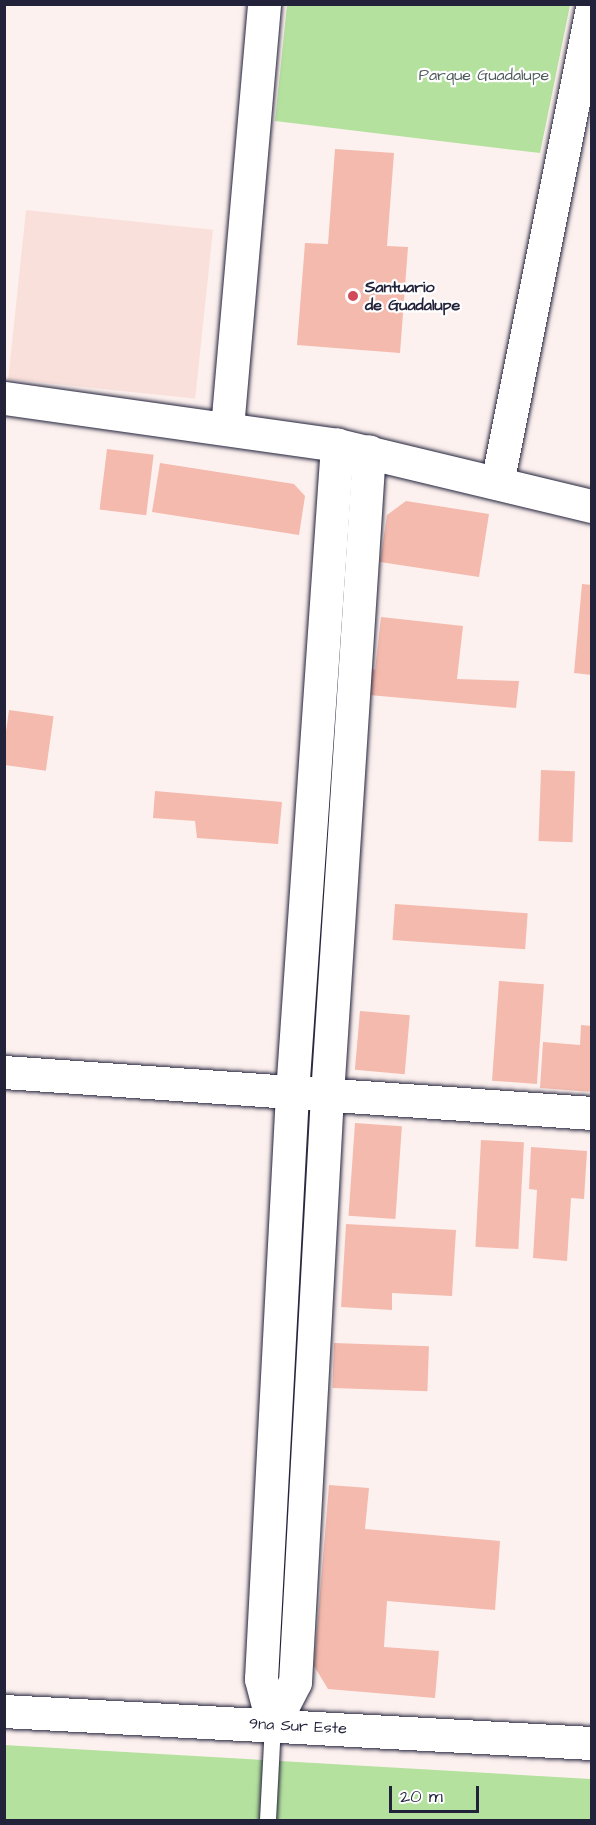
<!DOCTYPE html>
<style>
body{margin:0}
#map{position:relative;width:596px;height:1825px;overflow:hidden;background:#fdf1ef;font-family:"Architects Daughter",sans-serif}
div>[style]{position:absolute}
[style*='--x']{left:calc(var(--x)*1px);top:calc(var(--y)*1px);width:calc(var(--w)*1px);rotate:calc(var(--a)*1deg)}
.built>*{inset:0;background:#fae0db;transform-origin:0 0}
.green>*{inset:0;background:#b5e19f}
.building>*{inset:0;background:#f4baad;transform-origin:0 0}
.roads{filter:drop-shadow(0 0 2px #22223b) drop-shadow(0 0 2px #22223b)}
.service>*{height:16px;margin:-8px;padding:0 8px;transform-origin:8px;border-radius:8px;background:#fff}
.minor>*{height:33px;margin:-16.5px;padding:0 16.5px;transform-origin:16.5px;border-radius:16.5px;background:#fff}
.tertiary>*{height:33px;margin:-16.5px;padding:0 16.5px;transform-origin:16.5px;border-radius:16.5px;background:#fff}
.dots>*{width:16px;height:16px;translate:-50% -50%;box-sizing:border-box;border:3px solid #fff;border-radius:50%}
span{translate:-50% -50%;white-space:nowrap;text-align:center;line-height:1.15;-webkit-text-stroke:4.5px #fff;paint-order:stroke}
.park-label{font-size:16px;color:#4e5b59}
.poi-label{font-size:16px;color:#22223b;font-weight:700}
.left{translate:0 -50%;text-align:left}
.street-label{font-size:16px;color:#22223b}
.frame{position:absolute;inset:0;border:6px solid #22223b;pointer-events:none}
.scale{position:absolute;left:389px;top:1786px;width:90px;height:27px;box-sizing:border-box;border:3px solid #22223b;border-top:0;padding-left:8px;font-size:18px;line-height:21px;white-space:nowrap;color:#22223b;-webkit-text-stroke:4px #fff;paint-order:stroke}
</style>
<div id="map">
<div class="built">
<i style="left:26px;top:210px;width:188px;height:170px;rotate:6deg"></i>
</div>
<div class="green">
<i style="clip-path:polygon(287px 5px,570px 5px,540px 153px,275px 121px)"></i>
<i style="clip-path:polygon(4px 1745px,591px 1779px,591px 1820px,5px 1820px)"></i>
</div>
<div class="building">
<i style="clip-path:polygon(335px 149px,394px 153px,387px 246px,408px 247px,400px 353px,297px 345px,305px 243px,328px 244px)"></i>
<i style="left:107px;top:449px;width:47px;height:61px;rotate:7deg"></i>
<i style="clip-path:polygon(160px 463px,294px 484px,305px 496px,299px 535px,152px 512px)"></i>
<i style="clip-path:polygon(406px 501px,489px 514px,479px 577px,380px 562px,387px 515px)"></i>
<i style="clip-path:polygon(582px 584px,592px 585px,592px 675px,574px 673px)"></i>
<i style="clip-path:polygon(381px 617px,463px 626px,457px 679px,519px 681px,516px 708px,369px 695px,371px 668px,375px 670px)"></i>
<i style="left:9px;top:710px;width:45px;height:55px;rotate:8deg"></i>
<i style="left:541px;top:770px;width:34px;height:71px;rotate:2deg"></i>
<i style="clip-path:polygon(155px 791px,282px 802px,278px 844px,197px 838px,195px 821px,153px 818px)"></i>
<i style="left:395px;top:904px;width:133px;height:36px;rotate:4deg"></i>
<i style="left:499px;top:981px;width:45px;height:100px;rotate:4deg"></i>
<i style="left:360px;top:1011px;width:50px;height:59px;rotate:5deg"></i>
<i style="clip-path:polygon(581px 1025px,592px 1026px,592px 1092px,540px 1088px,543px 1042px,580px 1045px)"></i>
<i style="left:355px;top:1123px;width:47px;height:93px;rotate:4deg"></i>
<i style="left:481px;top:1140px;width:43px;height:107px;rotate:3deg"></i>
<i style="clip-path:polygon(531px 1147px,587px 1151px,584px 1199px,571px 1198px,567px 1261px,533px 1258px,537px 1190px,529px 1189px)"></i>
<i style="clip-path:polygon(346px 1224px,456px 1230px,452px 1296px,392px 1293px,392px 1310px,341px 1307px)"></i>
<i style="left:334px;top:1343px;width:95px;height:45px;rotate:2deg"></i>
<i style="clip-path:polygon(329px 1485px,369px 1488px,365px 1529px,500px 1541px,495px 1610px,387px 1601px,384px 1647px,439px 1651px,435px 1698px,328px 1689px,314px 1666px)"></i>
</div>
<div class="roads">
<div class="service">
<i style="--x:268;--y:1820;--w:95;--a:-87"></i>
</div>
<div class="minor">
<i style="--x:4;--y:398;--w:336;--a:8"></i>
<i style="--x:337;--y:445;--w:262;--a:13.5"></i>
<i style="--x:227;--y:428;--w:426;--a:-85"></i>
<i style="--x:497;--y:483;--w:485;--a:-78.7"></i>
<i style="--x:4;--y:1072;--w:589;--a:3.99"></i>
<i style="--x:273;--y:1725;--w:48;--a:-104.6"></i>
<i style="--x:261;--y:1679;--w:587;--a:-86.97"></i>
<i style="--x:292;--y:1093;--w:650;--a:-86.03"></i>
<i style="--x:273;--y:1725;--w:48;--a:-62.9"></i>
<i style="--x:295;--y:1682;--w:588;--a:-86.88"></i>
<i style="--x:327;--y:1095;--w:645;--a:-86.27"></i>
</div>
<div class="tertiary">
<i style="--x:4;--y:1711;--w:589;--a:3.12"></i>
</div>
</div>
<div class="dots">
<i style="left:353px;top:296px;background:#d1495b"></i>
</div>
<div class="park-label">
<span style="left:484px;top:75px">Parque Guadalupe</span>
</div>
<div class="poi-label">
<span class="left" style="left:365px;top:296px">Santuario<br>de Guadalupe</span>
</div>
<div class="street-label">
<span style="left:298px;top:1726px;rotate:3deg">9na Sur Este</span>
</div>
<div class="frame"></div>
<div class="scale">20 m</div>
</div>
